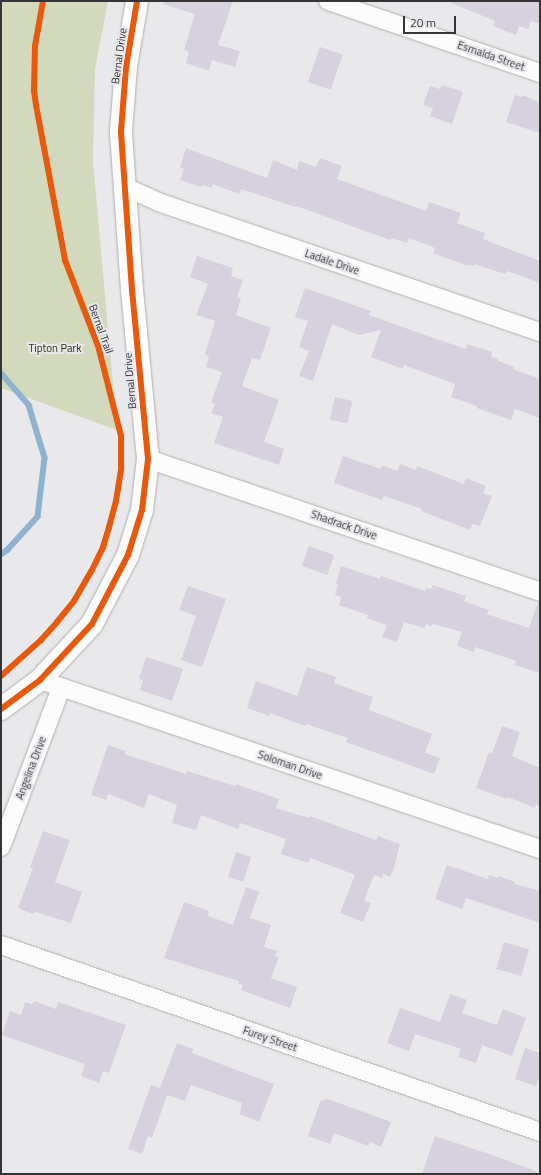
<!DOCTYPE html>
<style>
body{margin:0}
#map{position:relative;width:541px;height:1175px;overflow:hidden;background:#e9e8eb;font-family:"Titillium Web",sans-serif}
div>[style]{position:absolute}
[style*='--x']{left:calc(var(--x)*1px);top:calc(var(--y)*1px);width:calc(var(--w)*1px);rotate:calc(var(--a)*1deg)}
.green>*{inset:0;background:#d2d9bc}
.stream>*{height:5.5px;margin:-2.75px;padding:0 2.75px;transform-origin:2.75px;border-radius:2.75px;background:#8eb2cf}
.building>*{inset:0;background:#d7d1dd;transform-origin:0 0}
.roads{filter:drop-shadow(0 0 1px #afaeb0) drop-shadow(0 0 1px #afaeb0)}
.street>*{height:18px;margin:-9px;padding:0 9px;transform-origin:9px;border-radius:9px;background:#fcfcfc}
.secondary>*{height:22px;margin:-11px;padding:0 11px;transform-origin:11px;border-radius:11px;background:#fcfcfc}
.cycleway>*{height:6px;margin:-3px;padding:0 3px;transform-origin:3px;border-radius:3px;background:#e8590c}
span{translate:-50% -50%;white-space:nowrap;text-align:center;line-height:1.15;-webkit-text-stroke:4px #e9e7ec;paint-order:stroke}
.street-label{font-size:11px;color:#353436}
.park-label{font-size:11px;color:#2c3303}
.frame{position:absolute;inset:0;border:2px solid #353436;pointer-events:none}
.scale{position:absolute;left:403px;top:16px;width:53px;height:18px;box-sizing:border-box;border:2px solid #353436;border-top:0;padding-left:5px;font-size:12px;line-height:14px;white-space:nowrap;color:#353436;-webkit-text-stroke:3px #e9e7ec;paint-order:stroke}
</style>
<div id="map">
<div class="green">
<i style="clip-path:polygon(1px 1px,108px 1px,95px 69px,93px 161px,117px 430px,1px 388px)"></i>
</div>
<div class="stream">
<i style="--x:1;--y:373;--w:43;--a:48.8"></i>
<i style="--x:29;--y:405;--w:55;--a:73.2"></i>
<i style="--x:45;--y:458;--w:59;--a:96.8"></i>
<i style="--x:38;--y:517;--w:45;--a:132.3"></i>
<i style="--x:8;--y:550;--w:9;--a:144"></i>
</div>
<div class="building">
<i style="clip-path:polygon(164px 1px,233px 1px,218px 45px,240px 51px,235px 67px,212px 60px,209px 71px,186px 63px,189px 52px,184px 50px,195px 14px,163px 4px)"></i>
<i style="clip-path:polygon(447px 1px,540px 1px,540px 24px,531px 21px,528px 29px,519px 26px,516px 35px,493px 26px,495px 21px)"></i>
<i style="left:320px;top:47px;width:24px;height:37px;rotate:19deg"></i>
<i style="clip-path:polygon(442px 85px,463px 92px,452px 124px,430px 116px,433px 108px,423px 105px,430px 86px,440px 89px)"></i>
<i style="clip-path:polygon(515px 95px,522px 97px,523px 95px,540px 103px,540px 133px,506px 122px)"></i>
<i style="clip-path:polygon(186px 148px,267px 178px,273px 160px,297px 170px,299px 161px,316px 167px,320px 158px,342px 166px,337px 179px,426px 211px,429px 202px,461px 213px,457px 223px,485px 233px,483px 239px,540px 261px,540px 283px,507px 271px,505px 274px,474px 264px,473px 266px,469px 265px,468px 266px,433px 253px,435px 248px,409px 238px,407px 243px,392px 238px,390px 240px,296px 206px,295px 207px,241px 189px,239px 194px,213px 184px,212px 188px,202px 185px,201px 187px,180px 180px,184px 169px,180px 167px)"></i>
<i style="clip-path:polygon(197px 256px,233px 268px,231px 276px,243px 280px,237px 297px,241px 298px,236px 315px,271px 328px,260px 360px,252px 358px,242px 386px,279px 400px,264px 442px,284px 449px,279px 465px,214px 443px,223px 417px,211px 413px,215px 404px,211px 403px,222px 372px,206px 367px,209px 357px,205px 354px,215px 321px,196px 315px,208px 284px,190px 277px)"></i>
<i style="clip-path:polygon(305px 288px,371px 311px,369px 315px,422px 334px,466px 349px,467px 344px,492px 352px,491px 357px,498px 359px,498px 361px,514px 367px,513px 369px,540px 379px,540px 418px,515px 409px,511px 420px,477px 408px,477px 406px,451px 397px,455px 384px,404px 365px,403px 369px,371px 357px,381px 330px,359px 335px,332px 324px,313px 381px,299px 376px,309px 351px,299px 347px,308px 321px,295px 317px)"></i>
<i style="left:335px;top:397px;width:18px;height:23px;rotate:13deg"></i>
<i style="clip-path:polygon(343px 456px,381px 469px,382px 465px,397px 471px,400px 464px,416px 470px,417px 466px,464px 484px,466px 478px,486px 486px,483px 493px,492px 496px,480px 526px,472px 524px,470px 530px,421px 511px,422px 509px,384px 496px,382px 500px,334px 483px)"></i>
<i style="left:309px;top:546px;width:27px;height:21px;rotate:20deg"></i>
<i style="clip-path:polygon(341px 566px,380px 579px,381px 576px,425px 591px,426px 588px,431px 589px,433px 585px,466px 596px,464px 601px,488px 610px,487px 614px,529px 628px,538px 602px,540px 602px,540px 673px,515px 665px,516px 661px,475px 647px,474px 652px,457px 646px,462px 632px,433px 624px,432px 626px,426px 624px,424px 628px,404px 622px,397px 642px,382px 637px,387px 625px,367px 618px,368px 615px,339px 605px,341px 597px,335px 595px,338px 585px,336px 584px)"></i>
<i style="clip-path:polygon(188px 586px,226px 599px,202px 667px,181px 660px,196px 616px,179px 610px)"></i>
<i style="clip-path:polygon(146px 657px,183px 669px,172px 701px,140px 690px,143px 680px,139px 679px)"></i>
<i style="clip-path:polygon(307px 667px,336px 677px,334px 683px,373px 697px,369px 710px,432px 734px,425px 753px,440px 758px,434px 774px,346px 742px,348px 738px,306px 724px,305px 726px,270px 713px,269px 716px,247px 708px,256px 681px,297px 696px)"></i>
<i style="clip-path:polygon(502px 726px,520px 732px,512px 756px,540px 768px,540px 806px,536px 804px,535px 808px,508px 797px,507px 799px,476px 788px,489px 752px,492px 754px)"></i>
<i style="clip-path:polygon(108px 745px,126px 751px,124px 754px,186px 774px,187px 771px,235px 786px,236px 784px,279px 799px,276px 808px,309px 818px,310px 816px,376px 840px,378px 836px,400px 844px,394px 868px,390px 877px,383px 874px,382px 878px,374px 875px,364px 900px,371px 903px,363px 922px,340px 913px,355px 875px,310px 858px,308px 863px,281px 854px,286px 839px,240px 823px,238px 829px,201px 815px,196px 830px,172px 823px,177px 805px,149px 794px,144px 808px,108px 794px,106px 800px,91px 795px)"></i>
<i style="clip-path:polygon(43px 831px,70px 840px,55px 882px,82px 892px,71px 923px,36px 912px,33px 914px,18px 908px,33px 868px,30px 867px)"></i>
<i style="left:236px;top:852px;width:16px;height:26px;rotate:18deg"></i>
<i style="clip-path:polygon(447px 865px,488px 879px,489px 875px,498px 878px,499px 876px,515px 882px,515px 884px,540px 891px,540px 923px,466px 898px,462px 909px,435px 899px)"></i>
<i style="clip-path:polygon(246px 887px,259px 892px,250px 918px,271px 925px,264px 947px,277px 951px,275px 956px,279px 957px,271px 978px,297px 987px,290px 1008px,241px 990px,243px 985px,238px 984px,239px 981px,164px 958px,184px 902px,209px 911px,208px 916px,233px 925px)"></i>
<i style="left:504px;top:942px;width:26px;height:28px;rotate:16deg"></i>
<i style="clip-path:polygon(450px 994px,467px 1000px,462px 1013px,497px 1025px,503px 1009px,526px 1018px,512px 1056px,482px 1045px,476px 1063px,458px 1057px,461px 1049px,415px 1034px,409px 1051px,387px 1043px,400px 1008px,440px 1022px)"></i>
<i style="clip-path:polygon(34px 1001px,56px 1009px,58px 1002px,126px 1025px,109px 1073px,103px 1071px,99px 1083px,81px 1076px,85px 1064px,2px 1035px,10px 1011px,21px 1015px,25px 1002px,32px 1004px)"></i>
<i style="clip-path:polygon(177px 1043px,193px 1049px,192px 1053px,274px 1084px,259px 1122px,240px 1114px,242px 1103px,191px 1085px,185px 1101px,167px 1095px,152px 1138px,148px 1136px,142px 1154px,128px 1149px,151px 1085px,160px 1088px)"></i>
<i style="clip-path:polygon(525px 1048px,540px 1053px,540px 1075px,536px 1086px,515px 1079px)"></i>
<i style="clip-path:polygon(325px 1098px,391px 1122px,381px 1147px,370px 1142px,368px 1146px,334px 1133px,330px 1144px,308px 1136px,321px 1100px,324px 1101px)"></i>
<i style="clip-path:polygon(435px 1136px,498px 1157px,538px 1172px,538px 1174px,422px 1174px)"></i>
</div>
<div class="roads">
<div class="street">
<i style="--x:328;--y:1;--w:224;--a:18.8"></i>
<i style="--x:125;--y:187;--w:36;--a:24"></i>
<i style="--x:158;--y:202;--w:404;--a:18.8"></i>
<i style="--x:148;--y:459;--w:414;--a:18.7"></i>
<i style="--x:40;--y:680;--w:528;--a:18.68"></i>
<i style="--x:1;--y:847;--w:170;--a:-69.3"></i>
<i style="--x:1;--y:945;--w:571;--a:19.13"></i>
</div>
<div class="secondary">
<i style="--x:1;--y:709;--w:49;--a:-36.6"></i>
<i style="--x:40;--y:680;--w:76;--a:-47.1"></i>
<i style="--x:92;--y:624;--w:78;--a:-62.4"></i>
<i style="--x:128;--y:555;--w:47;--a:-72.7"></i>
<i style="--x:142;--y:510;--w:51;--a:-83.3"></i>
<i style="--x:148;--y:459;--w:170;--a:-95.4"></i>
<i style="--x:132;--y:290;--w:159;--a:-94"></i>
<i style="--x:121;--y:131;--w:64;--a:-85.5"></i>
<i style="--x:126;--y:67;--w:67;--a:-80.5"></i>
</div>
</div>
<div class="cycleway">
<i style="--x:1;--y:676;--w:54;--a:-42"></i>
<i style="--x:41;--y:640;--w:24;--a:-48"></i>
<i style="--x:57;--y:622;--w:27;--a:-51"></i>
<i style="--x:74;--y:601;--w:34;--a:-60"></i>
<i style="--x:91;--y:572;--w:28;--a:-64"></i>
<i style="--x:103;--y:547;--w:21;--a:-73"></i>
<i style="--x:109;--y:527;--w:27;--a:-75"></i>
<i style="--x:116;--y:501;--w:33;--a:-81"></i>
<i style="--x:121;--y:468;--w:32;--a:-90"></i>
<i style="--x:121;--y:436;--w:93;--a:-104.3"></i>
<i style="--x:98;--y:346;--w:92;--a:-111"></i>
<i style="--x:65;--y:260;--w:158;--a:-100.6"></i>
<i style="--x:36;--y:105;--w:15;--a:-98"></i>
<i style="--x:34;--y:90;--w:44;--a:-88.7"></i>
<i style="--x:35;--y:46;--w:46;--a:-79.9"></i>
<i style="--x:1;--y:709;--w:49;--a:-36.6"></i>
<i style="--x:40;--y:680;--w:76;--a:-47.1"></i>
<i style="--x:92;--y:624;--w:78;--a:-62.4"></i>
<i style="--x:128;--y:555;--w:47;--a:-72.7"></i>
<i style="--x:142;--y:510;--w:51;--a:-83.3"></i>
<i style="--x:148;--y:459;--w:170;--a:-95.4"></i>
<i style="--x:132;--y:290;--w:159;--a:-94"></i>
<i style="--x:121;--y:131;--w:64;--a:-85.5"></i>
<i style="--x:126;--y:67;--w:67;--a:-80.5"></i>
</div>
<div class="street-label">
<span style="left:119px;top:56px;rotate:-82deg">Bernal Drive</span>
<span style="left:491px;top:56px;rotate:19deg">Esmalda Street</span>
<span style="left:332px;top:262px;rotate:19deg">Ladale Drive</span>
<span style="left:101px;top:329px;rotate:70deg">Bernal Trail</span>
<span style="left:130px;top:381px;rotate:-95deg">Bernal Drive</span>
<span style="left:344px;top:525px;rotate:19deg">Shadrack Drive</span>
<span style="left:290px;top:765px;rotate:19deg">Soloman Drive</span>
<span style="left:31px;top:768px;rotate:-69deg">Angelina Drive</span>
<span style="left:270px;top:1039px;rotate:19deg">Furey Street</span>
</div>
<div class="park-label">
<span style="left:55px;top:348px">Tipton Park</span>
</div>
<div class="frame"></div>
<div class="scale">20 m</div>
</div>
